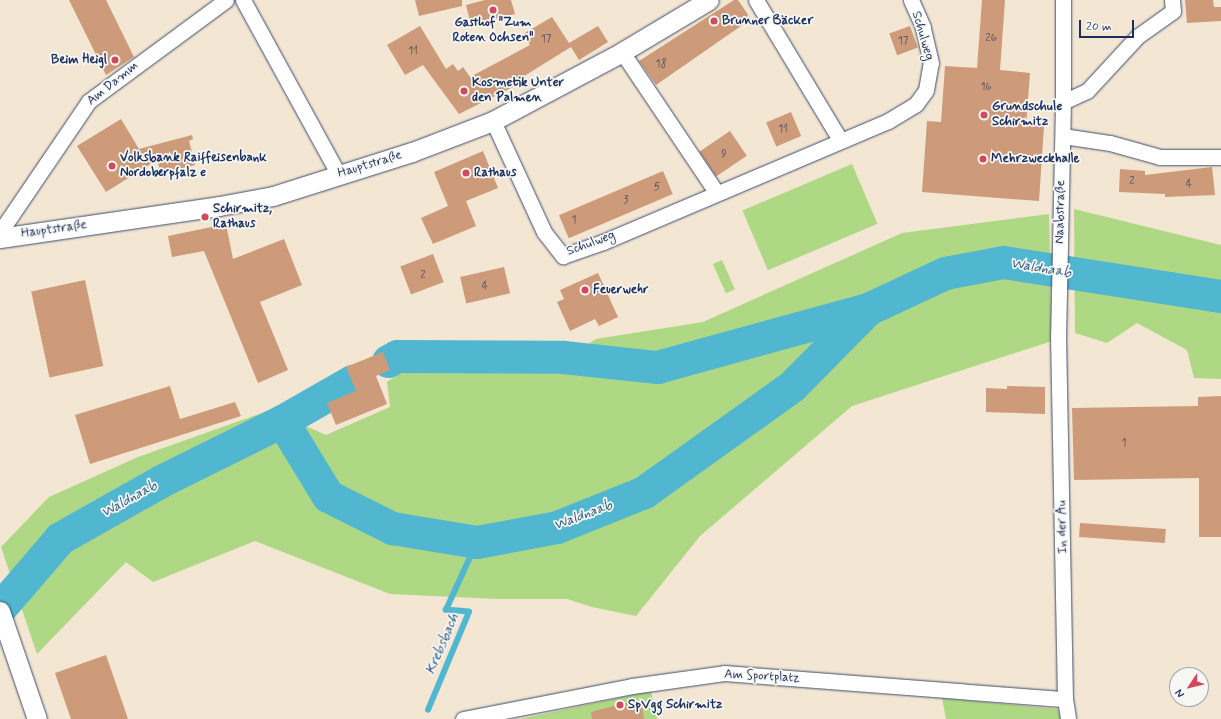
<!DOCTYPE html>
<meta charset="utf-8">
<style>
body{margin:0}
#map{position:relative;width:1221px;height:719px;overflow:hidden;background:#f3e6d2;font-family:Mynerve,sans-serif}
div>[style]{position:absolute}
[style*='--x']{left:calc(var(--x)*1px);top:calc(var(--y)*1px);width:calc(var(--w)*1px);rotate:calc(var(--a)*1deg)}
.green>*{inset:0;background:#afd884;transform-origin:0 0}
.stream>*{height:5.5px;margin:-2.75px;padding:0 2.75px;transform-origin:2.75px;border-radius:2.75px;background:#51b7d0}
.river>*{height:33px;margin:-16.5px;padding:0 16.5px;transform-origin:16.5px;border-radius:16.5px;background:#51b7d0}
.building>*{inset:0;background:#cd9a7a;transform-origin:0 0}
.roads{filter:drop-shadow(0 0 1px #3b4a6f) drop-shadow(0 0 1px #3b4a6f)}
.minor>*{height:15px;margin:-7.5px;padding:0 7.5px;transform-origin:7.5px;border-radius:7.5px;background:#fff}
.tertiary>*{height:19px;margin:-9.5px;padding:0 9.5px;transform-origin:9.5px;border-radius:9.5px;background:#fff}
.dots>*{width:11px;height:11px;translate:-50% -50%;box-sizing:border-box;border:2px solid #f6f6f2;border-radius:50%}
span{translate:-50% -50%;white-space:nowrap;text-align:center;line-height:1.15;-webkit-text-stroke:3.5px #f6f6f2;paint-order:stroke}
.number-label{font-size:11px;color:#484a65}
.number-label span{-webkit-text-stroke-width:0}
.poi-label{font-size:13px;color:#1b2f5e;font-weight:700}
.left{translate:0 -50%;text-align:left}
.right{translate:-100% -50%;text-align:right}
.street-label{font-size:13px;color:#1b2f5e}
.water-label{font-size:14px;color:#2b5880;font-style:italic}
.north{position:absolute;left:1169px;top:667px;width:40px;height:40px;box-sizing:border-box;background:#f6f6f2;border:1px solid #9ea6b7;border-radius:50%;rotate:235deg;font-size:11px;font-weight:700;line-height:16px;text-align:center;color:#1b2f5e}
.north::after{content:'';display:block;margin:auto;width:14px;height:18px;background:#d1495b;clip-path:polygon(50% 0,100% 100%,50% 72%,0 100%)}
.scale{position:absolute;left:1079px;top:20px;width:55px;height:18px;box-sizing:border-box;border:2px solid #1b2f5e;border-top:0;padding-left:5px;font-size:12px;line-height:14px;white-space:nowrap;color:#1b2f5e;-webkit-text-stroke:3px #f6f6f2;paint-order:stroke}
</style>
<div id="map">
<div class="green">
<i style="left:852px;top:164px;width:65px;height:119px;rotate:67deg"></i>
<i style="clip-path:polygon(1074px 209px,1221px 245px,1221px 379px,1194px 378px,1187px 350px,1137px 323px,1107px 343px,1075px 333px)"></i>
<i style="clip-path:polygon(1049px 214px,1052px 341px,852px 406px,700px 536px,636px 616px,592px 607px,567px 599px,498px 599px,390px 594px,255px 541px,153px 582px,126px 562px,37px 654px,1px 547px,49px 497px,138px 457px,270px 410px,326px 435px,390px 407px,387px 382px,408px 368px,540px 373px,596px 339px,703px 322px,902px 233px)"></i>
<i style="left:722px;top:260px;width:32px;height:10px;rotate:66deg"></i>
<i style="clip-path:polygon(651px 691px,657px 719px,520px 719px)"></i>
<i style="clip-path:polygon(942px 698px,1058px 709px,1061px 719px,946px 719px)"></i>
</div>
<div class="stream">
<i style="--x:428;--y:710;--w:106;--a:-67.3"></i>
<i style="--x:469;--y:612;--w:23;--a:-175"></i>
<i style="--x:446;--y:610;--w:75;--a:-65.5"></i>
</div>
<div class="river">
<i style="--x:388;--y:361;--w:10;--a:-29"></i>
<i style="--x:397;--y:356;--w:166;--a:0.3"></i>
<i style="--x:563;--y:357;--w:95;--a:6.1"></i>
<i style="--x:657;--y:367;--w:219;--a:-15.4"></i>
<i style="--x:868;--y:309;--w:85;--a:-25.1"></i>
<i style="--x:945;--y:273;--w:59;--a:-10.7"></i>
<i style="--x:1003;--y:262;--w:221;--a:8.9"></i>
<i style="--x:282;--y:421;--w:88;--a:58.5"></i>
<i style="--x:328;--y:496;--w:72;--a:26.6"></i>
<i style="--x:392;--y:528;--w:86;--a:9.4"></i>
<i style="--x:477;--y:542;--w:81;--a:-10.6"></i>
<i style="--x:557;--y:527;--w:94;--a:-21.9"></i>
<i style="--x:644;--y:492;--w:182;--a:-35.6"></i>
<i style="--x:792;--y:386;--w:107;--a:-45.4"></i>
<i style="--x:0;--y:608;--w:92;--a:-49.4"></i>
<i style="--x:60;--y:538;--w:116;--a:-29.4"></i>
<i style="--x:161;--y:481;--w:135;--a:-26.4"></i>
<i style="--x:282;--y:421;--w:81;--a:-29.7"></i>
</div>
<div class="building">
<i style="clip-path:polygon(69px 0,106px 0,134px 57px,106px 75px)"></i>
<i style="clip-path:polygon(415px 0,462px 0,462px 6px,419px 16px)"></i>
<i style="clip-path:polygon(485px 0,511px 0,515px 14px,471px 25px,466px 5px)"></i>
<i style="clip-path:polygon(734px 0,738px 0,751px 19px,656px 85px,639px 61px)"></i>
<i style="clip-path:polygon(982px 0,1005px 0,1000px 70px,1030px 73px,1026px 125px,1044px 126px,1039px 201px,922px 192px,927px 121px,941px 122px,945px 66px,977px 68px)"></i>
<i style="clip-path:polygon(1185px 0,1213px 0,1214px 7px,1221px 7px,1221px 21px,1187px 23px)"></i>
<i style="clip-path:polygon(552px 17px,569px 43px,598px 26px,608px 42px,579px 60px,571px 47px,521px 78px,523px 82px,459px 114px,423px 65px,405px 75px,387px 45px,420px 26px,446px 69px,453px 64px,458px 71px,463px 67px,470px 77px,530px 45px,523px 34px)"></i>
<i style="left:910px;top:26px;width:23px;height:22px;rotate:70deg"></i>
<i style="left:791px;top:112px;width:26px;height:27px;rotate:67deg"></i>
<i style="clip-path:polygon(121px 119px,139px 149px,192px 135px,193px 139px,189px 141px,195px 165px,161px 173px,157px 160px,106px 192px,77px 146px)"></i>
<i style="left:730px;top:131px;width:30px;height:37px;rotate:56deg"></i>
<i style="clip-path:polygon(483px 151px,498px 188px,466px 201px,476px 226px,433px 244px,421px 218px,448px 206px,434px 172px)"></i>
<i style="clip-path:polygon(1212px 167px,1215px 195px,1165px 197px,1165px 194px,1119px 192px,1120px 169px,1145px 171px,1145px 175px)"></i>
<i style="left:663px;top:171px;width:25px;height:113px;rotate:67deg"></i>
<i style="clip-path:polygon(226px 224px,233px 259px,284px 239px,302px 285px,260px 302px,288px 370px,258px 383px,204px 251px,172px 257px,168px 236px)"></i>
<i style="left:433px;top:254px;width:30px;height:35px;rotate:69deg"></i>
<i style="left:504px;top:267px;width:27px;height:45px;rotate:77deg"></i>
<i style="clip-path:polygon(598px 273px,618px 317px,599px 326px,595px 319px,570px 331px,557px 302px,564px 299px,560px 290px)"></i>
<i style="left:85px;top:280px;width:88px;height:55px;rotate:78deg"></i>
<i style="clip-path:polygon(383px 352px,390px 370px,376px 376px,387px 404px,336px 425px,327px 403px,356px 391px,346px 367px)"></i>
<i style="clip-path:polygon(170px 386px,180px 419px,235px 402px,241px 416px,90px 464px,75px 415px)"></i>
<i style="clip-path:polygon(1007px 386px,1045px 387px,1045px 414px,986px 412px,986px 388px,1007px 389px)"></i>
<i style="clip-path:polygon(1221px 396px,1221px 537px,1199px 537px,1199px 478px,1074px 480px,1072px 408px,1198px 406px,1198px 397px)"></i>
<i style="left:1080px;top:523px;width:86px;height:14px;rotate:4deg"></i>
<i style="clip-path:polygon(106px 655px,128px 719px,71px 719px,55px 673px)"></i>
<i style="clip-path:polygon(641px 699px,644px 719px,592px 719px,591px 712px)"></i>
</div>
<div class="roads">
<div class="minor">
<i style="--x:243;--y:0;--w:200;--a:61.3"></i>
<i style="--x:756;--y:0;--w:163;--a:59"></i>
<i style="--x:1063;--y:0;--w:102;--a:90"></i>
<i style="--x:1063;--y:102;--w:233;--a:91.2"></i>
<i style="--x:1058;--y:335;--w:364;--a:88.9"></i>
<i style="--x:1065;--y:699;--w:20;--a:81"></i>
<i style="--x:622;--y:52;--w:169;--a:56.1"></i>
<i style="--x:1063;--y:102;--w:26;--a:-25"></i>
<i style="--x:1087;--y:91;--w:75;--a:-47.2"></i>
<i style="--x:1138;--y:36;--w:43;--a:-35.5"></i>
<i style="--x:1173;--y:11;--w:11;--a:-95"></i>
<i style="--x:493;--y:121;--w:122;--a:65.3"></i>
<i style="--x:544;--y:232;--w:31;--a:52"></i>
<i style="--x:563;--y:256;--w:42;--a:-19.3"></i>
<i style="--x:603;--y:242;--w:310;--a:-23"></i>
<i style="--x:888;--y:121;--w:33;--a:-31"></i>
<i style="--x:916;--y:104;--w:17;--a:-54"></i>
<i style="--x:926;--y:90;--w:27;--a:-80"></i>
<i style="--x:931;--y:63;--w:37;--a:-103"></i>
<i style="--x:923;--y:27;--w:30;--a:-114"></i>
<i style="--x:1063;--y:136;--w:48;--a:8.5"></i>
<i style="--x:1110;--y:143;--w:52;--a:15.6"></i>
<i style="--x:1160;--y:157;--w:61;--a:0"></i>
<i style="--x:0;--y:232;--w:158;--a:-55.8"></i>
<i style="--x:89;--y:101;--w:170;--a:-36.4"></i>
<i style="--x:463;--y:719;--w:172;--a:-11"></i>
<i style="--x:632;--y:686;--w:93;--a:-8"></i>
<i style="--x:724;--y:673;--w:342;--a:4.4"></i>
</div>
<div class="tertiary">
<i style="--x:0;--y:238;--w:221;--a:-8.3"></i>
<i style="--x:219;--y:206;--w:55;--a:-10.5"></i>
<i style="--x:273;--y:196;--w:146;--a:-17.6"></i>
<i style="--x:412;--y:152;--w:87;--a:-20.9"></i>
<i style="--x:493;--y:121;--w:146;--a:-28.1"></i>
<i style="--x:622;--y:52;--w:101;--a:-30.9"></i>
<i style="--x:0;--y:611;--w:114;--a:71.1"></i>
</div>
</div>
<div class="dots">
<i style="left:493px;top:10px;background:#d1495b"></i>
<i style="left:714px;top:21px;background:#d1495b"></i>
<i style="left:115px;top:60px;background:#d1495b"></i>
<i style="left:464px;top:91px;background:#d1495b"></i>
<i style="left:984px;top:115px;background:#d1495b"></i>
<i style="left:983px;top:159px;background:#d1495b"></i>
<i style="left:112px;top:166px;background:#d1495b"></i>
<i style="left:466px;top:173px;background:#d1495b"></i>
<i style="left:205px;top:217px;background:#d1495b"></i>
<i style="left:585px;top:290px;background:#d1495b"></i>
<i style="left:620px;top:705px;background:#d1495b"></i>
</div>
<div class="number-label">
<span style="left:991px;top:38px">26</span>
<span style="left:546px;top:39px">17</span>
<span style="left:903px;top:41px">17</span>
<span style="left:413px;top:51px">11</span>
<span style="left:661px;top:64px">18</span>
<span style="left:986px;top:87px">16</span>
<span style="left:783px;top:129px">11</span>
<span style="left:724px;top:154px">9</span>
<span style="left:1132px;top:181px">2</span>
<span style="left:1189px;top:184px">4</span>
<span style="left:657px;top:187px">5</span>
<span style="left:626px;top:200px">3</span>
<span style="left:574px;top:220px">1</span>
<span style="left:423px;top:275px">2</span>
<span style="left:485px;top:286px">4</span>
<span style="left:1124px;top:443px">1</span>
</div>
<div class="poi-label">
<span class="left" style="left:722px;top:21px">Brunner Bäcker</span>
<span style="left:493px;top:31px">Gasthof "Zum<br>Roten Ochsen"</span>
<span class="right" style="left:107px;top:60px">Beim Heigl</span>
<span class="left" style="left:472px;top:91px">Kosmetik Unter<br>den Palmen</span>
<span class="left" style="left:992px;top:115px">Grundschule<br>Schirmitz</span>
<span class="left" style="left:120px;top:166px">Volksbank Raiffeisenbank<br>Nordoberpfalz e</span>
<span class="left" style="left:991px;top:159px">Mehrzweckhalle</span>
<span class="left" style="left:474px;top:173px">Rathaus</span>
<span class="left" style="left:213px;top:217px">Schirmitz,<br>Rathaus</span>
<span class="left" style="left:593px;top:290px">Feuerwehr</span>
<span class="left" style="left:628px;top:705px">SpVgg Schirmitz</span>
</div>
<div class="street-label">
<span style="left:922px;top:36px;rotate:74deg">Schulweg</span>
<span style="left:113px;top:84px;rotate:-39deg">Am Damm</span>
<span style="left:370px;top:165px;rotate:-17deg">Hauptstraße</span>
<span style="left:1061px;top:212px;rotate:-89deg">Naabstraße</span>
<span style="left:54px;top:230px;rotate:-8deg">Hauptstraße</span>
<span style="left:591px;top:244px;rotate:-20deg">Schulweg</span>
<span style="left:1063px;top:527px;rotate:-91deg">In der Au</span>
<span style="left:762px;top:677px;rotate:3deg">Am Sportplatz</span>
</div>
<div class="water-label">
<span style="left:1041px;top:268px;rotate:9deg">Waldnaab</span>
<span style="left:129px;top:499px;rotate:-29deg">Waldnaab</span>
<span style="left:583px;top:515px;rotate:-21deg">Waldnaab</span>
<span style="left:442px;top:644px;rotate:-67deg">Krebsbach</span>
</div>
<div class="north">N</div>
<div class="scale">20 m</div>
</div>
